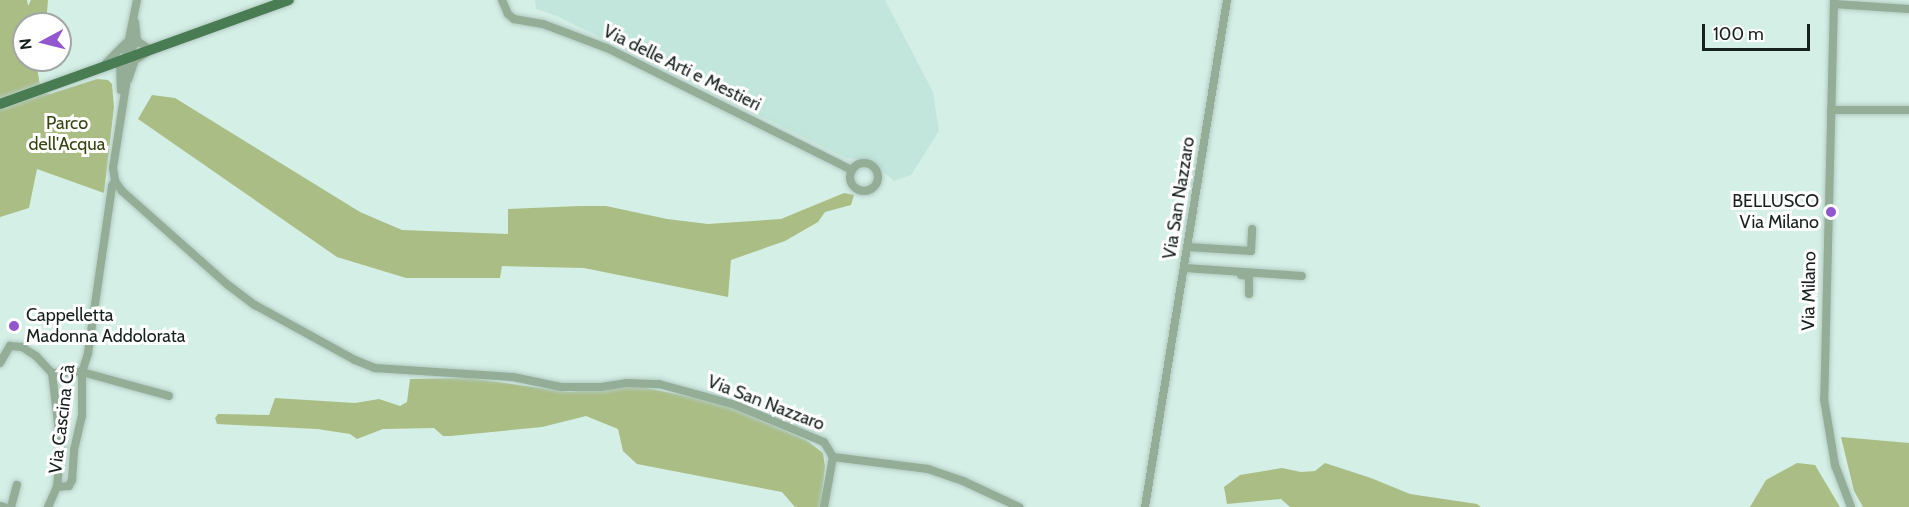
<!DOCTYPE html>
<meta charset="utf-8">
<style>
body{margin:0}
#map{position:relative;width:1909px;height:507px;overflow:hidden;background:#d4efe6;font-family:Cabin,sans-serif}
div>[style]{position:absolute}
[style*='--x']{left:calc(var(--x)*1px);top:calc(var(--y)*1px);width:calc(var(--w)*1px);rotate:calc(var(--a)*1deg)}
.built>*{inset:0;background:#c2e6db}
.green>*{inset:0;background:#aabd85}
.roads{filter:drop-shadow(0 0 2px #b2cac2) drop-shadow(0 0 2px #b2cac2)}
.minor>*{height:8px;margin:-4px;padding:0 4px;transform-origin:4px;border-radius:4px;background:#93ad97}
.minor>.ring{margin:-4px;padding:0;box-sizing:content-box;background:none;border:8px solid #93ad97;border-radius:50%}
.major>*{height:10px;margin:-5px;padding:0 5px;transform-origin:5px;border-radius:5px;background:#4a7c53}
.dots>*{width:16px;height:16px;translate:-50% -50%;box-sizing:border-box;border:3px solid #fff;border-radius:50%}
span{translate:-50% -50%;white-space:nowrap;text-align:center;line-height:1.15;-webkit-text-stroke:6px #fff;paint-order:stroke}
.street-label{font-size:18px;color:#17211e}
.park-label{font-size:18px;color:#364410}
.poi-label{font-size:18px;color:#17211e}
.right{translate:-100% -50%;text-align:right}
.left{translate:0 -50%;text-align:left}
.north{position:absolute;left:12px;top:12px;width:60px;height:60px;box-sizing:border-box;background:#fff;border:2px solid #a2a6a5;border-radius:50%;rotate:263deg;font-size:16px;font-weight:700;line-height:24px;text-align:center;color:#17211e}
.north::after{content:'';display:block;margin:auto;width:21px;height:27px;background:#9257cf;clip-path:polygon(50% 0,100% 100%,50% 72%,0 100%)}
.scale{position:absolute;left:1702px;top:24px;width:108px;height:27px;box-sizing:border-box;border:3px solid #17211e;border-top:0;padding-left:8px;font-size:18px;line-height:21px;white-space:nowrap;color:#17211e;-webkit-text-stroke:4px #fff;paint-order:stroke}
</style>
<div id="map">
<div class="built">
<i style="clip-path:polygon(535px 0,885px 0,933px 92px,939px 131px,911px 175px,894px 181px,871px 161px,846px 158px,557px 16px,536px 9px)"></i>
</div>
<div class="green">
<i style="clip-path:polygon(0 0,27px 0,28px 6px,31px 0,48px 0,46px 24px,24px 24px,24px 60px,36px 60px,41px 93px,50px 94px,97px 79px,108px 80px,112px 84px,114px 107px,104px 193px,37px 169px,29px 208px,0 217px)"></i>
<i style="clip-path:polygon(152px 95px,175px 98px,360px 212px,402px 230px,508px 234px,508px 209px,580px 206px,606px 206px,667px 219px,708px 224px,781px 219px,844px 193px,854px 195px,851px 205px,825px 212px,818px 222px,785px 241px,731px 260px,728px 297px,584px 268px,502px 266px,500px 278px,406px 278px,337px 257px,138px 119px)"></i>
<i style="clip-path:polygon(469px 378px,569px 392px,636px 386px,701px 399px,734px 409px,806px 440px,823px 453px,825px 466px,821px 507px,795px 507px,782px 492px,637px 464px,623px 451px,618px 429px,586px 416px,542px 427px,451px 436px,443px 436px,434px 428px,383px 429px,357px 439px,350px 434px,317px 429px,217px 424px,215px 418px,218px 414px,269px 415px,275px 398px,355px 403px,379px 399px,400px 406px,407px 402px,410px 379px)"></i>
<i style="clip-path:polygon(1841px 437px,1909px 443px,1909px 507px,1863px 507px,1854px 491px)"></i>
<i style="clip-path:polygon(1325px 463px,1371px 478px,1410px 494px,1477px 504px,1481px 507px,1290px 507px,1281px 499px,1227px 504px,1224px 487px,1240px 475px,1282px 468px,1301px 472px,1315px 471px)"></i>
<i style="clip-path:polygon(1797px 463px,1815px 465px,1840px 507px,1750px 507px,1766px 480px)"></i>
</div>
<div class="roads">
<div class="minor">
<i style="--x:137;--y:0;--w:60;--a:101.5"></i>
<i style="--x:125;--y:59;--w:26;--a:88"></i>
<i style="--x:126;--y:85;--w:84;--a:98.9"></i>
<i style="--x:113;--y:168;--w:13;--a:81"></i>
<i style="--x:115;--y:181;--w:12;--a:55"></i>
<i style="--x:122;--y:191;--w:142;--a:41.6"></i>
<i style="--x:228;--y:285;--w:34;--a:37"></i>
<i style="--x:255;--y:305;--w:114;--a:28.8"></i>
<i style="--x:355;--y:360;--w:22;--a:22"></i>
<i style="--x:375;--y:368;--w:138;--a:3.7"></i>
<i style="--x:513;--y:377;--w:49;--a:11.8"></i>
<i style="--x:561;--y:387;--w:40;--a:0"></i>
<i style="--x:601;--y:387;--w:25;--a:-9"></i>
<i style="--x:626;--y:383;--w:33;--a:2"></i>
<i style="--x:659;--y:384;--w:79;--a:15.4"></i>
<i style="--x:735;--y:405;--w:96;--a:22.6"></i>
<i style="--x:824;--y:442;--w:17;--a:59"></i>
<i style="--x:502;--y:0;--w:15;--a:67"></i>
<i style="--x:508;--y:14;--w:8;--a:40"></i>
<i style="--x:514;--y:19;--w:29;--a:10"></i>
<i style="--x:543;--y:24;--w:68;--a:20.6"></i>
<i style="--x:607;--y:48;--w:274;--a:26.5"></i>
<i style="--x:1834;--y:0;--w:399;--a:91.4"></i>
<i style="--x:1824;--y:399;--w:67;--a:80.5"></i>
<i style="--x:1835;--y:465;--w:45;--a:69.1"></i>
<i style="--x:1834;--y:4;--w:75;--a:3.8"></i>
<i style="--x:106;--y:63;--w:28;--a:-45"></i>
<i style="--x:128;--y:80;--w:21;--a:-71"></i>
<i style="--x:135;--y:60;--w:19;--a:-32"></i>
<i style="--x:151;--y:50;--w:17;--a:-147"></i>
<i style="--x:121;--y:90;--w:24;--a:-92"></i>
<i style="--x:120;--y:66;--w:30;--a:-56"></i>
<i style="--x:137;--y:41;--w:19;--a:-96"></i>
<i style="--x:1831;--y:110;--w:78;--a:0"></i>
<i class="ring" style="left:850px;top:163px;width:20px;height:20px"></i>
<i style="--x:1188;--y:247;--w:63;--a:3.6"></i>
<i style="--x:1251;--y:251;--w:22;--a:-87"></i>
<i style="--x:1185;--y:268;--w:117;--a:3.9"></i>
<i style="--x:1241;--y:275;--w:8;--a:7"></i>
<i style="--x:1249;--y:276;--w:18;--a:90"></i>
<i style="--x:0;--y:363;--w:20;--a:-60"></i>
<i style="--x:10;--y:346;--w:12;--a:5"></i>
<i style="--x:22;--y:347;--w:17;--a:33"></i>
<i style="--x:36;--y:356;--w:23;--a:47"></i>
<i style="--x:52;--y:373;--w:75;--a:83.1"></i>
<i style="--x:61;--y:447;--w:40;--a:95.7"></i>
<i style="--x:52;--y:373;--w:30;--a:-2"></i>
<i style="--x:82;--y:372;--w:90;--a:15.4"></i>
<i style="--x:833;--y:457;--w:96;--a:7.2"></i>
<i style="--x:928;--y:469;--w:37;--a:19"></i>
<i style="--x:963;--y:481;--w:62;--a:24.9"></i>
<i style="--x:0;--y:506;--w:4;--a:14"></i>
<i style="--x:11;--y:507;--w:23;--a:-75"></i>
<i style="--x:48;--y:507;--w:22;--a:-66"></i>
<i style="--x:57;--y:487;--w:12;--a:-5"></i>
<i style="--x:69;--y:486;--w:7;--a:-63"></i>
<i style="--x:72;--y:480;--w:30;--a:-86"></i>
<i style="--x:74;--y:450;--w:35;--a:-77"></i>
<i style="--x:82;--y:416;--w:44;--a:-90"></i>
<i style="--x:82;--y:372;--w:20;--a:-72"></i>
<i style="--x:88;--y:353;--w:169;--a:-81.8"></i>
<i style="--x:112;--y:186;--w:6;--a:-59"></i>
<i style="--x:824;--y:507;--w:51;--a:-79.8"></i>
<i style="--x:1145;--y:507;--w:514;--a:-80.81"></i>
</div>
<div class="major">
<i style="--x:0;--y:104;--w:307;--a:-19.8"></i>
</div>
</div>
<div class="dots">
<i style="left:1831px;top:212px;background:#9257cf"></i>
<i style="left:14px;top:326px;background:#9257cf"></i>
</div>
<div class="street-label">
<span style="left:682px;top:68px;rotate:26deg">Via delle Arti e Mestieri</span>
<span style="left:1179px;top:198px;rotate:-81deg">Via San Nazzaro</span>
<span style="left:1809px;top:291px;rotate:-89deg">Via Milano</span>
<span style="left:766px;top:403px;rotate:21deg">Via San Nazzaro</span>
<span style="left:62px;top:419px;rotate:-83deg">Via Cascina Cà</span>
</div>
<div class="park-label">
<span style="left:67px;top:134px">Parco<br>dell'Acqua</span>
</div>
<div class="poi-label">
<span class="right" style="left:1819px;top:212px">BELLUSCO<br>Via Milano</span>
<span class="left" style="left:26px;top:326px">Cappelletta<br>Madonna Addolorata</span>
</div>
<div class="north">N</div>
<div class="scale">100 m</div>
</div>
